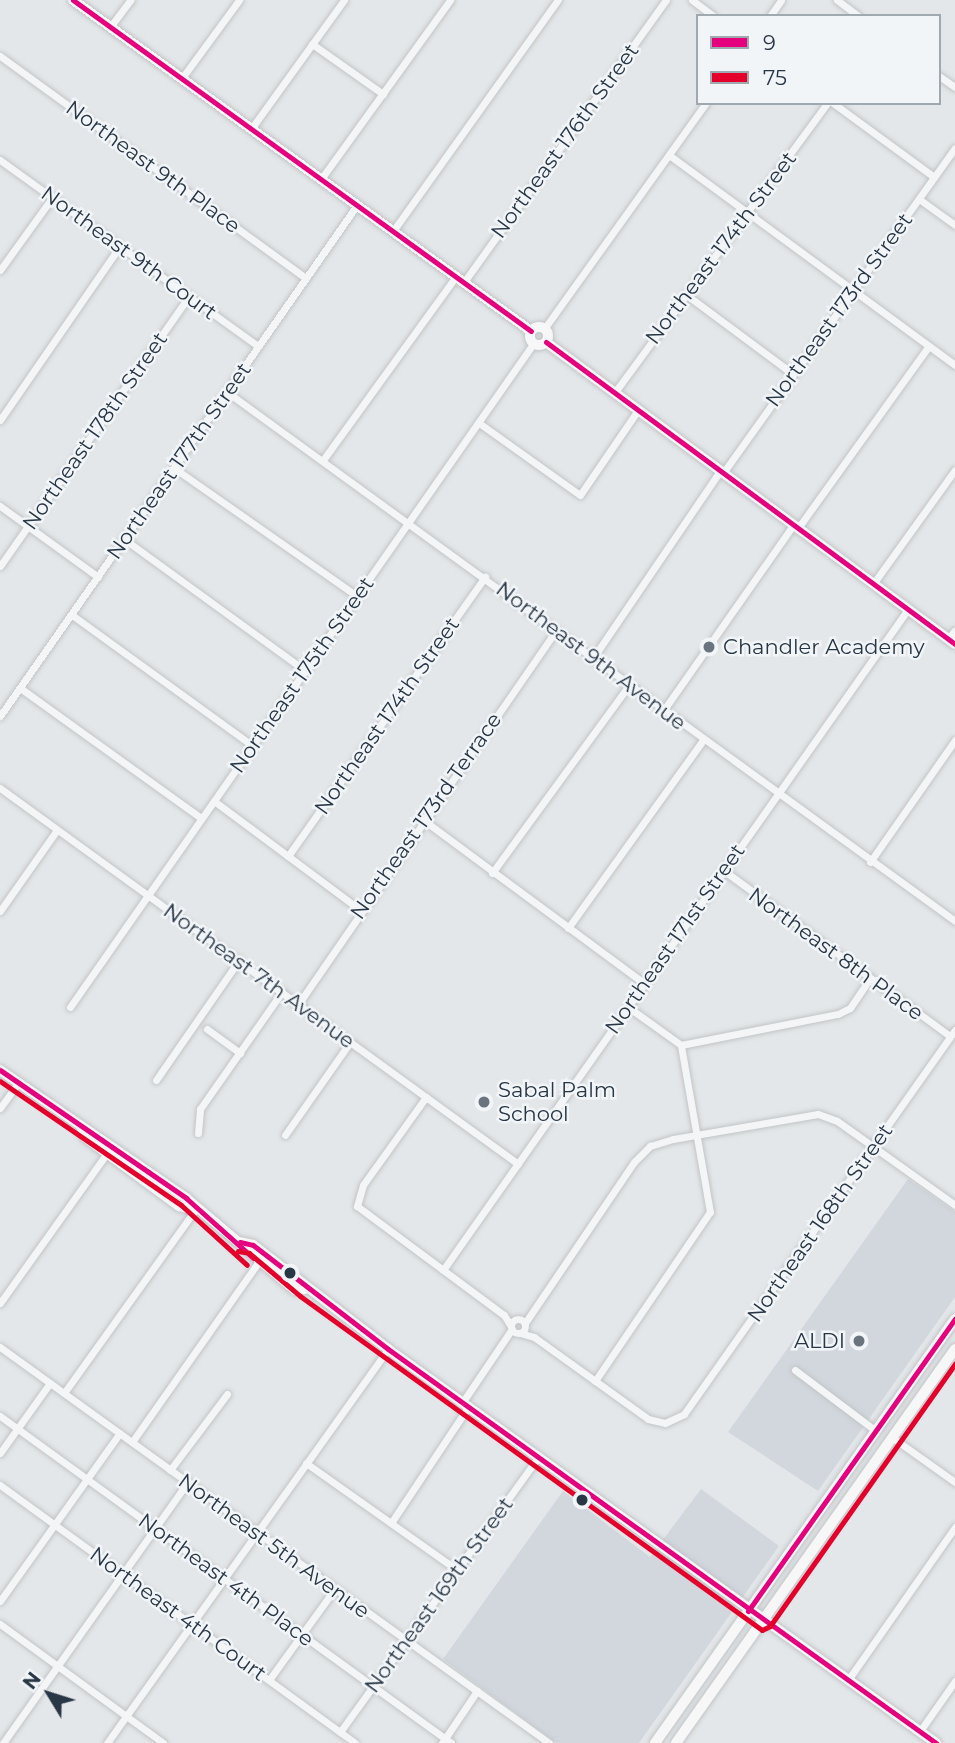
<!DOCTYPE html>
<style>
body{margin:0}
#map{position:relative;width:955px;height:1743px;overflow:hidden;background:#e4e7e9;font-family:Montserrat,sans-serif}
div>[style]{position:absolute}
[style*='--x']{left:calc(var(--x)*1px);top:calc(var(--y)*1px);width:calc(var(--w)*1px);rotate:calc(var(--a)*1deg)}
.built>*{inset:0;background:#d1d7dd}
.roads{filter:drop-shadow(0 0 2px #c2c5c7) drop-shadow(0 0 2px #c2c5c7)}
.street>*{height:7px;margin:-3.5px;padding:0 3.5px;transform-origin:3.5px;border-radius:3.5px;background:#f3f5f6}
.street>.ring{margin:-3.5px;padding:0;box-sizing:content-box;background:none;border:7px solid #f3f5f6;border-radius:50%}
.secondary>*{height:10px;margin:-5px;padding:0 5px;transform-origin:5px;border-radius:5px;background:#f7f7f7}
.secondary>.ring{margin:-5px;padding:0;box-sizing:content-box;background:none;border:10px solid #f7f7f7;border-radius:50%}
.primary>*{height:10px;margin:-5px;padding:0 5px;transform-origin:5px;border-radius:5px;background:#f7f7f7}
.bus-1>*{height:5px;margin:-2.5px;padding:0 2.5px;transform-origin:2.5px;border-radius:2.5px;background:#e5007d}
.bus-2>*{height:5px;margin:-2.5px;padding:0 2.5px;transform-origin:2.5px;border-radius:2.5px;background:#e4002b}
.dots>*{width:19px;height:19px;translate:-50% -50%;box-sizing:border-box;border:4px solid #f2f5f8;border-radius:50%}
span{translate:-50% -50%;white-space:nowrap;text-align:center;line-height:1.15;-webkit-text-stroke:5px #f2f5f8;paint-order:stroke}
.street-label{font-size:21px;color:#283645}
.poi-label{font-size:21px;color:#283645}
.left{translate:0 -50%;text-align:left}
.right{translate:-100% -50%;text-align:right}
.legend{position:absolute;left:696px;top:14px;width:245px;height:91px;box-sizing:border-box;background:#f2f5f8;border:2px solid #a1a9b0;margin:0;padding:9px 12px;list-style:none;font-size:21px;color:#283645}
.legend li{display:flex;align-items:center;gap:14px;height:35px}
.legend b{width:35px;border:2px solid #a1a9b0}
.north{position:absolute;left:14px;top:1659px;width:70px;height:70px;-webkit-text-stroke:5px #f2f5f8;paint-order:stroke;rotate:308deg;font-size:19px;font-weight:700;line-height:28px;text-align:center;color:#283645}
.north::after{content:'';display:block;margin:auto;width:24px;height:32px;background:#283645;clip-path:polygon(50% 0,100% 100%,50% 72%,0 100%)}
</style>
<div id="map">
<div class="built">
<i style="clip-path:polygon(908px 1179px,955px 1212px,955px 1297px,818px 1491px,728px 1432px)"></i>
<i style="clip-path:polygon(701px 1489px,779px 1546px,639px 1743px,556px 1743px,443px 1659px,563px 1491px,650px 1557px)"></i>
</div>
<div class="roads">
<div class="street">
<i style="--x:692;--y:0;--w:26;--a:37"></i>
<i style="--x:837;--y:0;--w:26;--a:37"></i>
<i style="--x:770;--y:16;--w:19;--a:-55"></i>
<i style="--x:110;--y:27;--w:34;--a:-53"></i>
<i style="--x:312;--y:44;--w:87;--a:35.2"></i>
<i style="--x:0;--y:56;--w:378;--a:36"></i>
<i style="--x:939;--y:76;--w:19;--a:35"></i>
<i style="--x:182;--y:78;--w:97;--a:-53.8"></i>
<i style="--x:833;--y:103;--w:125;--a:36.2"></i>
<i style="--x:251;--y:129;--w:159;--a:-54.2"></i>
<i style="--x:669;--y:155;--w:355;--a:36.3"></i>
<i style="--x:0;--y:160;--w:318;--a:35.8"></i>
<i style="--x:321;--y:179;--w:221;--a:-54.2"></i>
<i style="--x:919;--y:199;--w:44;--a:35.8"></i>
<i style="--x:393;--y:231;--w:284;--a:-54.5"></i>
<i style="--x:0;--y:270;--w:89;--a:-54.2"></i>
<i style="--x:464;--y:282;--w:347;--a:-54.4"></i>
<i style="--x:688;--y:296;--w:131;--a:36.6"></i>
<i style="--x:544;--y:329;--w:278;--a:-54.4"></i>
<i style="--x:227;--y:392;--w:900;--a:36"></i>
<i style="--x:615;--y:392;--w:358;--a:-53.7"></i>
<i style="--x:0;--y:420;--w:211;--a:-55.4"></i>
<i style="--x:479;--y:423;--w:124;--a:35.5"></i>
<i style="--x:580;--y:495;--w:103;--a:-55.7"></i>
<i style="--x:323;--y:460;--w:227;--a:-54.1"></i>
<i style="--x:174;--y:468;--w:223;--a:35"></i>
<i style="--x:723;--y:473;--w:399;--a:-54.5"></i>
<i style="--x:0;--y:506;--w:121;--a:35.9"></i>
<i style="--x:798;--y:528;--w:224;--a:-54.3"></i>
<i style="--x:124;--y:539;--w:225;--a:36"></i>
<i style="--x:0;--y:566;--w:330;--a:-55"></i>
<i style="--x:873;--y:584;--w:140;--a:-54.3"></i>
<i style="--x:72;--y:615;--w:223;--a:35.9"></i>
<i style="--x:948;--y:639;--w:11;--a:-52"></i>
<i style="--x:593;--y:658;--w:226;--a:-55.8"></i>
<i style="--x:20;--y:688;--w:223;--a:35.7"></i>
<i style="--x:663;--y:711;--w:228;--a:-55"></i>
<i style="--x:0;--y:716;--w:623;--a:-55.06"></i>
<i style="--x:0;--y:788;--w:640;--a:35.97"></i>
<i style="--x:214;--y:801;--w:182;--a:36.7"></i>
<i style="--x:422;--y:819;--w:276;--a:36.5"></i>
<i style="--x:288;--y:856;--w:342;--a:-54.8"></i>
<i style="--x:870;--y:862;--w:149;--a:-55.1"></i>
<i style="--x:723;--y:870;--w:281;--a:36.2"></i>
<i style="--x:492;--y:873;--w:233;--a:-53.9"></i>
<i style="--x:0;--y:911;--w:99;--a:-54.9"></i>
<i style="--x:568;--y:928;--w:231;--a:-54.3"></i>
<i style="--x:299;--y:1003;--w:453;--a:-55.4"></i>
<i style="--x:70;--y:1007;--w:809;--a:-55.07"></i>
<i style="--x:207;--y:1029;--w:41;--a:36"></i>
<i style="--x:681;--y:1045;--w:160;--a:-11.2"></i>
<i style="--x:838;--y:1014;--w:13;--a:-27"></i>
<i style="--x:850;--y:1008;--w:34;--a:-56"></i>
<i style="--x:156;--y:1080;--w:146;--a:-55.3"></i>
<i style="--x:426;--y:1097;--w:108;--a:125.6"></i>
<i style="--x:363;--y:1185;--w:22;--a:106"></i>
<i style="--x:357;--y:1206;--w:183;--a:36.6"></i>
<i style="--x:504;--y:1315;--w:13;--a:58"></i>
<i style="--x:0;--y:1108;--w:31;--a:-54"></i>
<i style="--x:198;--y:1133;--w:24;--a:-85"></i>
<i style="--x:200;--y:1109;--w:143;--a:-55"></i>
<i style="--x:285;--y:1135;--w:113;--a:-55"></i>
<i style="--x:443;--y:1270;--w:808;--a:-54.87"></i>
<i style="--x:0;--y:1303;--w:184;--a:-54.5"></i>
<i class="ring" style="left:511px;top:1319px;width:7px;height:7px"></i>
<i style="--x:525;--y:1323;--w:194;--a:-55.9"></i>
<i style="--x:634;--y:1162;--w:23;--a:-45"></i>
<i style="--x:650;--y:1146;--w:24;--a:-17"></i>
<i style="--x:673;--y:1139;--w:147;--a:-9.8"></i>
<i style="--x:818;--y:1114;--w:20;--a:20"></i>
<i style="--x:837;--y:1121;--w:145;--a:35.4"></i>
<i style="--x:520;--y:1333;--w:15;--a:16"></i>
<i style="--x:534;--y:1337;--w:140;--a:35.7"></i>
<i style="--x:648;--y:1419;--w:17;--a:13"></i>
<i style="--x:665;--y:1423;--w:21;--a:-25"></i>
<i style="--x:684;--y:1414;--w:470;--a:-54.8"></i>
<i style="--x:0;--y:1347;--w:677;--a:35.8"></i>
<i style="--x:795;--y:1370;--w:101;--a:37"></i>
<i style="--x:595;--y:1381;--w:204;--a:-55.8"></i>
<i style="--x:710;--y:1212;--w:169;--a:-99.9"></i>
<i style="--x:681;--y:1045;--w:65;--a:-144.4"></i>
<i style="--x:64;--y:1393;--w:225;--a:-54.4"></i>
<i style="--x:462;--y:1403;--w:89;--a:-56"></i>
<i style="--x:0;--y:1416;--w:557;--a:35.94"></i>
<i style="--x:893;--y:1438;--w:76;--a:35.4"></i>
<i style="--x:132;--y:1442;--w:219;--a:-54.9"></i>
<i style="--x:0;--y:1453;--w:86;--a:-54.5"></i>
<i style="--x:306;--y:1463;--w:185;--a:35.3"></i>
<i style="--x:170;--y:1470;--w:95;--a:-53.1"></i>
<i style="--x:0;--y:1485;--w:439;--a:36"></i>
<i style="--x:391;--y:1523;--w:139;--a:-56.4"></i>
<i style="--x:0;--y:1601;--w:206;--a:-54.5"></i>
<i style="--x:0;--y:1624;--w:202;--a:36.1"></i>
<i style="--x:269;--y:1680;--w:111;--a:-54.2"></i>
<i style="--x:848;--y:1680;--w:187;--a:-55"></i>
<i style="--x:920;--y:1731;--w:61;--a:-55"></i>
<i style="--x:340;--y:1732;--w:339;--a:-54.2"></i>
<i style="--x:3;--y:1743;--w:320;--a:-54.7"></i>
<i style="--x:107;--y:1743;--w:484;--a:-54.5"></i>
<i style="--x:442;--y:1743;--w:63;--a:-56.1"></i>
</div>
<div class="secondary">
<i style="--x:73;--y:0;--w:565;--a:35.86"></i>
<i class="ring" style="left:530px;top:327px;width:8px;height:8px"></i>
<i style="--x:546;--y:342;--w:508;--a:36.44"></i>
<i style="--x:0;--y:1070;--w:226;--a:34.5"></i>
<i style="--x:186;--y:1198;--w:143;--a:40.2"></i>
<i style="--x:295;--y:1290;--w:10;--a:-6"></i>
<i style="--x:82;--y:1128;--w:9;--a:72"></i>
<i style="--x:85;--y:1137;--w:117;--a:36.3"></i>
<i style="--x:179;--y:1206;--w:16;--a:14"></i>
<i style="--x:240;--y:1242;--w:13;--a:13"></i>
<i style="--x:253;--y:1245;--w:170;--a:37.6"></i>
<i style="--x:388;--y:1349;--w:675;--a:35.72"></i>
</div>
<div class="primary">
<i style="--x:655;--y:1743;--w:519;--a:-54.72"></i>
<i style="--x:676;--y:1743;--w:483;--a:-54.7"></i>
</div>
</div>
<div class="bus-1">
<i style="--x:73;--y:0;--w:565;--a:35.86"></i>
<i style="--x:546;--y:342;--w:508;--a:36.44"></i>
<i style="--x:0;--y:1070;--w:226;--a:34.5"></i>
<i style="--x:186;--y:1198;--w:90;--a:41.8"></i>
<i style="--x:240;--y:1242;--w:13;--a:13"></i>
<i style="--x:253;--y:1245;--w:170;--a:37.6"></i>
<i style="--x:388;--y:1349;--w:675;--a:35.72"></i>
<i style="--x:748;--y:1611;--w:358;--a:-54.7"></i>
</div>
<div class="bus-2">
<i style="--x:0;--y:1081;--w:219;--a:34.4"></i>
<i style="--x:181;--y:1205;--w:89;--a:42.3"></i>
<i style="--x:238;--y:1251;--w:11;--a:10"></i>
<i style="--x:249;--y:1253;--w:67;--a:40.1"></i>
<i style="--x:300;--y:1296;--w:570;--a:35.86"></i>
<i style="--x:762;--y:1630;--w:9;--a:-27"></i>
<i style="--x:770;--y:1626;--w:321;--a:-54.8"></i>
</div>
<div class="dots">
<i style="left:709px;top:647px;background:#6a747e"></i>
<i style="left:484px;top:1102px;background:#6a747e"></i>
<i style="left:290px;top:1273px;background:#283645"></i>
<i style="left:859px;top:1341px;background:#6a747e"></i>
<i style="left:582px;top:1500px;background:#283645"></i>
</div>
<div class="street-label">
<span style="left:565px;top:141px;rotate:-54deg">Northeast 176th Street</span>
<span style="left:153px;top:167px;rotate:36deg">Northeast 9th Place</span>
<span style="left:721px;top:248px;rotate:-53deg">Northeast 174th Street</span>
<span style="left:129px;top:253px;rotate:36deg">Northeast 9th Court</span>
<span style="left:839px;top:310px;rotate:-54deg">Northeast 173rd Street</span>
<span style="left:95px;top:431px;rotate:-55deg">Northeast 178th Street</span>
<span style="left:179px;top:461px;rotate:-55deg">Northeast 177th Street</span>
<span style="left:591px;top:656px;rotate:37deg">Northeast 9th Avenue</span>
<span style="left:302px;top:675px;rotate:-55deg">Northeast 175th Street</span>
<span style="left:387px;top:716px;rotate:-55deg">Northeast 174th Street</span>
<span style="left:426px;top:816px;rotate:-55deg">Northeast 173rd Terrace</span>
<span style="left:675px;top:939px;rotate:-55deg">Northeast 171st Street</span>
<span style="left:836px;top:954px;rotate:36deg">Northeast 8th Place</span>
<span style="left:259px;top:976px;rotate:36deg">Northeast 7th Avenue</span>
<span style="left:820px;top:1223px;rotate:-55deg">Northeast 168th Street</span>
<span style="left:274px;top:1546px;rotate:36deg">Northeast 5th Avenue</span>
<span style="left:226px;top:1580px;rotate:36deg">Northeast 4th Place</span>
<span style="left:439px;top:1595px;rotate:-54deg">Northeast 169th Street</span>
<span style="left:178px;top:1614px;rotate:36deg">Northeast 4th Court</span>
</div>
<div class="poi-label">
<span class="left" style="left:723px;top:647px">Chandler Academy</span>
<span class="left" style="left:498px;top:1102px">Sabal Palm<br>School</span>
<span class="right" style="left:845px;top:1341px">ALDI</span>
</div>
<ul class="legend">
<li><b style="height:9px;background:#e5007d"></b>9</li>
<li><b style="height:9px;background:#e4002b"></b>75</li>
</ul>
<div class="north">N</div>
</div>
